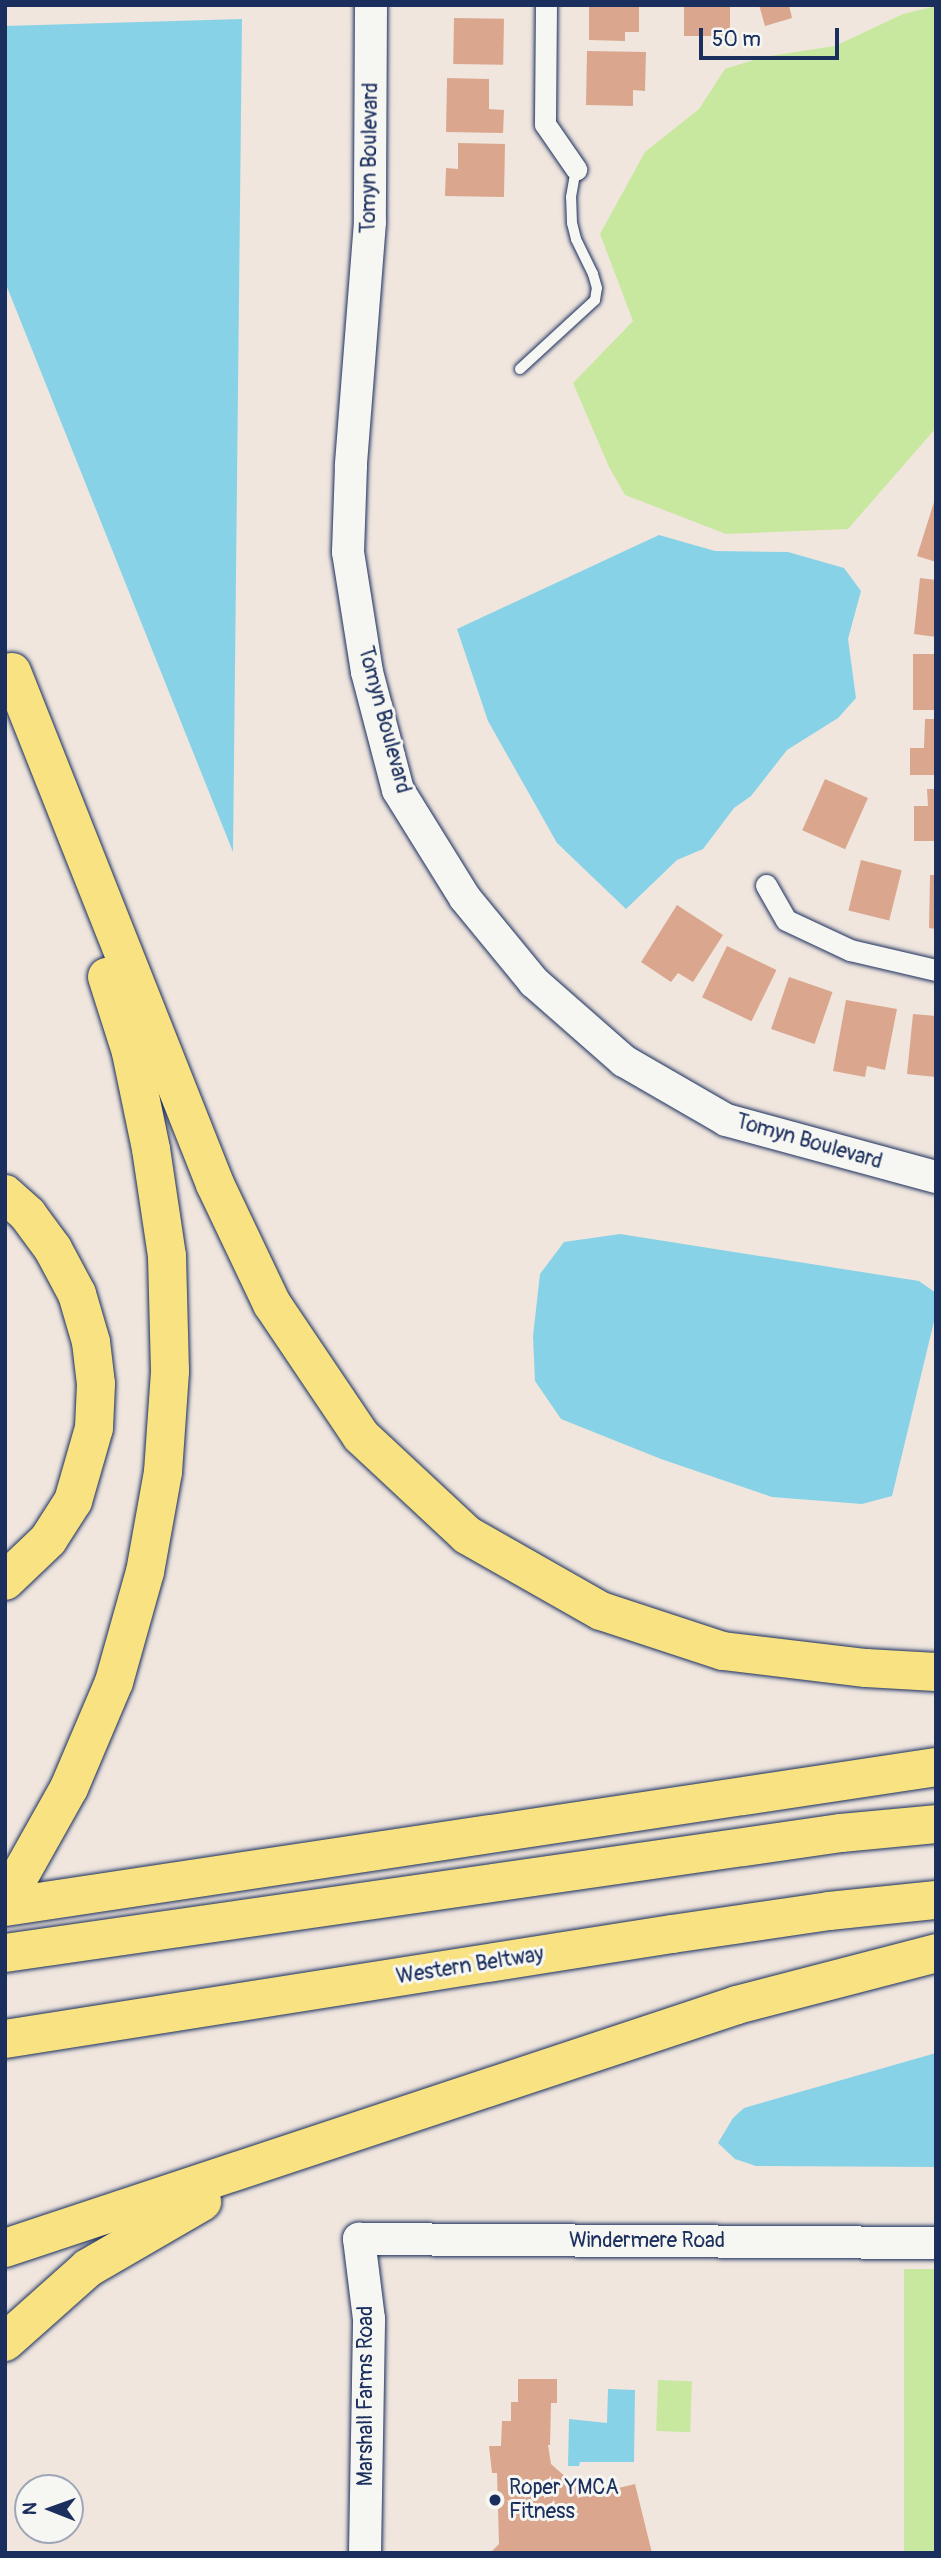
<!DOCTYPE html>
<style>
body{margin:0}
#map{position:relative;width:941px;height:2558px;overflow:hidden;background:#f0e6de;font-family:Pangolin,sans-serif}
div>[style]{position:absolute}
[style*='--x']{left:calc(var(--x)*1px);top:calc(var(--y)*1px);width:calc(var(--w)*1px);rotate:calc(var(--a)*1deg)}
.green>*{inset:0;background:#c9e89f;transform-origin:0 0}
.water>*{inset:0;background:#87d2e7}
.building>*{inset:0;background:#daa78e;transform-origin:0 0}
.roads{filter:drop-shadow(0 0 2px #1b2f5e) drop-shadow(0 0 2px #1b2f5e)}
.lane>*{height:10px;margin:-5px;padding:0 5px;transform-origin:5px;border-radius:5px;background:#f6f6f2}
.street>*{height:21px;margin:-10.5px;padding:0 10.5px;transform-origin:10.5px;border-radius:10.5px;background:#f6f6f2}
.secondary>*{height:32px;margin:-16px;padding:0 16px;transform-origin:16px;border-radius:16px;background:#f6f6f2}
.highway>*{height:38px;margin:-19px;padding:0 19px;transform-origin:19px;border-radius:19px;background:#f8e281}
.dots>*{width:19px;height:19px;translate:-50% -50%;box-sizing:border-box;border:4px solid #f6f6f2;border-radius:50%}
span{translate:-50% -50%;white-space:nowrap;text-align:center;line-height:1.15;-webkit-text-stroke:6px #f6f6f2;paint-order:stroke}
.street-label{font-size:21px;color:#1b2f5e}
.poi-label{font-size:21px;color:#1b2f5e}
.left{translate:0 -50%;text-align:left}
.frame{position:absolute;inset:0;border:7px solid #1b2f5e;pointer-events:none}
.north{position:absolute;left:14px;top:2474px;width:70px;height:70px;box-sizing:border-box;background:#f6f6f2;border:2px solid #9ea6b7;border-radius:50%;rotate:271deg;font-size:19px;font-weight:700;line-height:28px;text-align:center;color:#1b2f5e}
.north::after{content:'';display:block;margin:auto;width:24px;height:32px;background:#1b2f5e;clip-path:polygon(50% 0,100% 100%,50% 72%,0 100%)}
.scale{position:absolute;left:699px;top:28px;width:140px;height:32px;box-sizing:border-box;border:4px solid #1b2f5e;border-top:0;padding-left:9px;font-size:21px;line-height:24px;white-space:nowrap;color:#1b2f5e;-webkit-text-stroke:5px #f6f6f2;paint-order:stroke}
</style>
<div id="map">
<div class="green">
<i style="clip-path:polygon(936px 6px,936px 428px,848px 529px,726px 534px,625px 495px,609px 467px,573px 383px,633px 321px,600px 234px,645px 152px,699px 109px,725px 69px,763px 57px,835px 46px,903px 14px)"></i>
<i style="left:904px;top:2269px;width:32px;height:284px"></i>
<i style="left:658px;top:2380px;width:34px;height:51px;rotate:2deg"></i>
</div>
<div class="water">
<i style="clip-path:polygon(242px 19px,233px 852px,5px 282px,5px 26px)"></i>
<i style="clip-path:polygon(659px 535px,715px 551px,788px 552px,844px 568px,861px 591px,848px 639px,856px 698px,838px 718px,787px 750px,751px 796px,734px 808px,703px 849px,677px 860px,626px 909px,557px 843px,488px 721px,457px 629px)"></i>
<i style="clip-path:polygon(620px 1234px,919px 1281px,936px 1293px,936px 1313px,892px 1496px,862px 1504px,772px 1497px,661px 1459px,561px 1419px,535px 1381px,533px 1336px,540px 1274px,564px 1242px)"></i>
<i style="clip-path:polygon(936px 2053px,936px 2167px,756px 2166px,735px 2159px,718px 2143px,733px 2118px,744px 2108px)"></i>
<i style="clip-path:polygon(608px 2389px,635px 2390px,634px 2462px,580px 2462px,579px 2466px,568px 2466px,569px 2419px,607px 2423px)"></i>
</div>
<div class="building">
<i style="clip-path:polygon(589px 5px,639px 5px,639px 32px,625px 32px,625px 41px,589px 40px)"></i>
<i style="left:684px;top:5px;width:46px;height:31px"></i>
<i style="clip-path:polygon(759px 5px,789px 5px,792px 18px,765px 26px)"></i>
<i style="left:454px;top:18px;width:50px;height:46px;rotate:1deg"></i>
<i style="clip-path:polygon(587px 51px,646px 52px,645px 91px,633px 90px,633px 106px,586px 105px)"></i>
<i style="clip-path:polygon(447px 78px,489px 79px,489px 109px,504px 110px,503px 133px,446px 132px)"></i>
<i style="clip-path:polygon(458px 143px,505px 144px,504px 197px,445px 196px,446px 168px,458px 169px)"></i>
<i style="clip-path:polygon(935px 499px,936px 499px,936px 562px,917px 556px)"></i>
<i style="clip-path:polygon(920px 578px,936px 580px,936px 637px,914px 634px)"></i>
<i style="left:913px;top:654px;width:23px;height:56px"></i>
<i style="clip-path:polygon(925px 719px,936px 719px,936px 775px,910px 775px,910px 748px,924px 748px)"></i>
<i style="left:825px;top:779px;width:47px;height:56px;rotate:24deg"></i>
<i style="clip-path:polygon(927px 789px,936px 789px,936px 841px,914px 841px,914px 806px,928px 806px)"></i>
<i style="left:861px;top:860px;width:42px;height:52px;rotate:14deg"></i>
<i style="clip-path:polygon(930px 875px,936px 875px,936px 929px,929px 928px)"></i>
<i style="clip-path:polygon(677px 905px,723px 935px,693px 982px,678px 973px,671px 982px,641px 962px)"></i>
<i style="left:727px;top:946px;width:55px;height:57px;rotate:26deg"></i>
<i style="left:789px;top:977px;width:46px;height:55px;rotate:19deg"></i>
<i style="clip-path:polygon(846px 1000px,897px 1009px,885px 1070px,867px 1066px,865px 1077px,833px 1071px)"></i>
<i style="clip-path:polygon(913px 1014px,936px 1016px,936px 1077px,907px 1074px)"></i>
<i style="clip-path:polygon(518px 2379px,557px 2379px,557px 2403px,551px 2403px,550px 2445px,548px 2445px,551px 2464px,569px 2480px,580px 2482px,582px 2489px,577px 2498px,635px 2484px,652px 2553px,490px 2553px,499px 2544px,497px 2473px,492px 2473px,489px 2446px,501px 2446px,502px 2421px,511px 2421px,511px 2402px,518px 2402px)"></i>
</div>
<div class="roads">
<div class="lane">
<i style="--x:520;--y:369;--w:102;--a:-42.6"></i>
<i style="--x:595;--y:300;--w:12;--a:-81"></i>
<i style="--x:597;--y:288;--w:15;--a:-106"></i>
<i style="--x:593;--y:274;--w:39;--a:-116"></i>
<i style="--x:576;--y:239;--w:16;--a:-104"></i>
<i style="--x:572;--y:223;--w:26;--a:-92"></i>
<i style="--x:571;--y:197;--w:28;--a:-80"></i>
</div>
<div class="street">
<i style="--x:546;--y:5;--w:119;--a:90.5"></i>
<i style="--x:545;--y:124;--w:55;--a:55.4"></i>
<i style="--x:766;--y:885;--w:40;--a:60.3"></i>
<i style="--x:786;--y:920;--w:71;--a:25.1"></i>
<i style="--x:850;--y:950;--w:88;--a:13.1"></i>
</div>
<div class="secondary">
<i style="--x:371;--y:5;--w:217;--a:90.3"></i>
<i style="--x:370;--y:222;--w:245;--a:94.5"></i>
<i style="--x:351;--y:466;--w:86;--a:92"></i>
<i style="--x:348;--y:552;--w:121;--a:81"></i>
<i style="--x:367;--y:672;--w:122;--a:75.3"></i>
<i style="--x:398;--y:790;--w:127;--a:58.2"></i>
<i style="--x:465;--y:898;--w:109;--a:50.6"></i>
<i style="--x:534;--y:982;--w:120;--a:41.3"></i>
<i style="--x:624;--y:1061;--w:118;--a:30"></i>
<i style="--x:726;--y:1120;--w:218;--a:15.2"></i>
<i style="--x:365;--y:2553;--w:234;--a:-89"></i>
<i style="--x:369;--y:2319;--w:81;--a:-97.1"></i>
<i style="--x:359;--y:2239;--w:577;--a:0.4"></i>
</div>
<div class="highway">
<i style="--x:12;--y:672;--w:551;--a:68.37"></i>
<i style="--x:215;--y:1184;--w:133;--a:64.6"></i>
<i style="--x:272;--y:1304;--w:159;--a:56"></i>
<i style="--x:361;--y:1436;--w:145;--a:43"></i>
<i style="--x:467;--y:1535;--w:154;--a:29.6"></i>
<i style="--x:601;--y:1611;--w:128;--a:18.2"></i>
<i style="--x:723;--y:1651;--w:144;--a:6.8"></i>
<i style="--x:866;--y:1668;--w:70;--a:3.3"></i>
<i style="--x:5;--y:1194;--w:31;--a:42"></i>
<i style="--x:28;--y:1215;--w:42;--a:53.7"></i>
<i style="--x:53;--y:1249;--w:51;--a:61.9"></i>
<i style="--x:77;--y:1294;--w:50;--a:73.7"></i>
<i style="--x:91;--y:1342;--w:42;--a:83.2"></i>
<i style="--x:96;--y:1384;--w:44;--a:92.6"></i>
<i style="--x:94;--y:1428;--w:76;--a:106"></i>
<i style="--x:73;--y:1501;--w:46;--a:122.7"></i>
<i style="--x:48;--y:1540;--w:59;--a:136.4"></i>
<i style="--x:5;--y:1902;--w:131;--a:-60.7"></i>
<i style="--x:69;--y:1788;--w:115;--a:-67"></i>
<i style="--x:114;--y:1682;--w:114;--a:-74.3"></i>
<i style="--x:145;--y:1572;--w:102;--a:-79.8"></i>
<i style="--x:163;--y:1472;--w:101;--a:-86"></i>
<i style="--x:170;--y:1371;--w:115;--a:-91.5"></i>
<i style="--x:167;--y:1256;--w:108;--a:-98.5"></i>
<i style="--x:151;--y:1149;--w:99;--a:-101.7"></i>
<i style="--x:131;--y:1052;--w:79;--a:-107.7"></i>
<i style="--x:5;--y:1907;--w:941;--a:-8.55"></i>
<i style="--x:5;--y:1953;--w:845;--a:-8.17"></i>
<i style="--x:841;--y:1833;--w:95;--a:-5.4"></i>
<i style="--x:5;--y:2039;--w:675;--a:-8.95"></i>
<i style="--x:672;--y:1934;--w:159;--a:-8.3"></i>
<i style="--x:829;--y:1911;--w:108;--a:-5.9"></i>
<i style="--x:5;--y:2248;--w:771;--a:-18.36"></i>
<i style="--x:737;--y:2005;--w:206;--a:-14.6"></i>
<i style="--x:5;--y:2342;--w:111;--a:-41.7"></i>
<i style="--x:88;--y:2268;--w:132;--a:-30.1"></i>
</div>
</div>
<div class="dots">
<i style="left:495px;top:2500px;background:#1b2f5e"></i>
</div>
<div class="street-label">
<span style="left:370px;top:158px;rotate:-89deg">Tomyn Boulevard</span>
<span style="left:384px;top:720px;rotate:75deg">Tomyn Boulevard</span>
<span style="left:809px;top:1142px;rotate:16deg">Tomyn Boulevard</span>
<span style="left:470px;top:1966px;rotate:-9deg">Western Beltway</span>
<span style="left:647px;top:2241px">Windermere Road</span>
<span style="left:366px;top:2396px;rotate:-90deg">Marshall Farms Road</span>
</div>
<div class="poi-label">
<span class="left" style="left:509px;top:2500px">Roper YMCA<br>Fitness</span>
</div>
<div class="frame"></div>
<div class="north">N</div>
<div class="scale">50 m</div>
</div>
